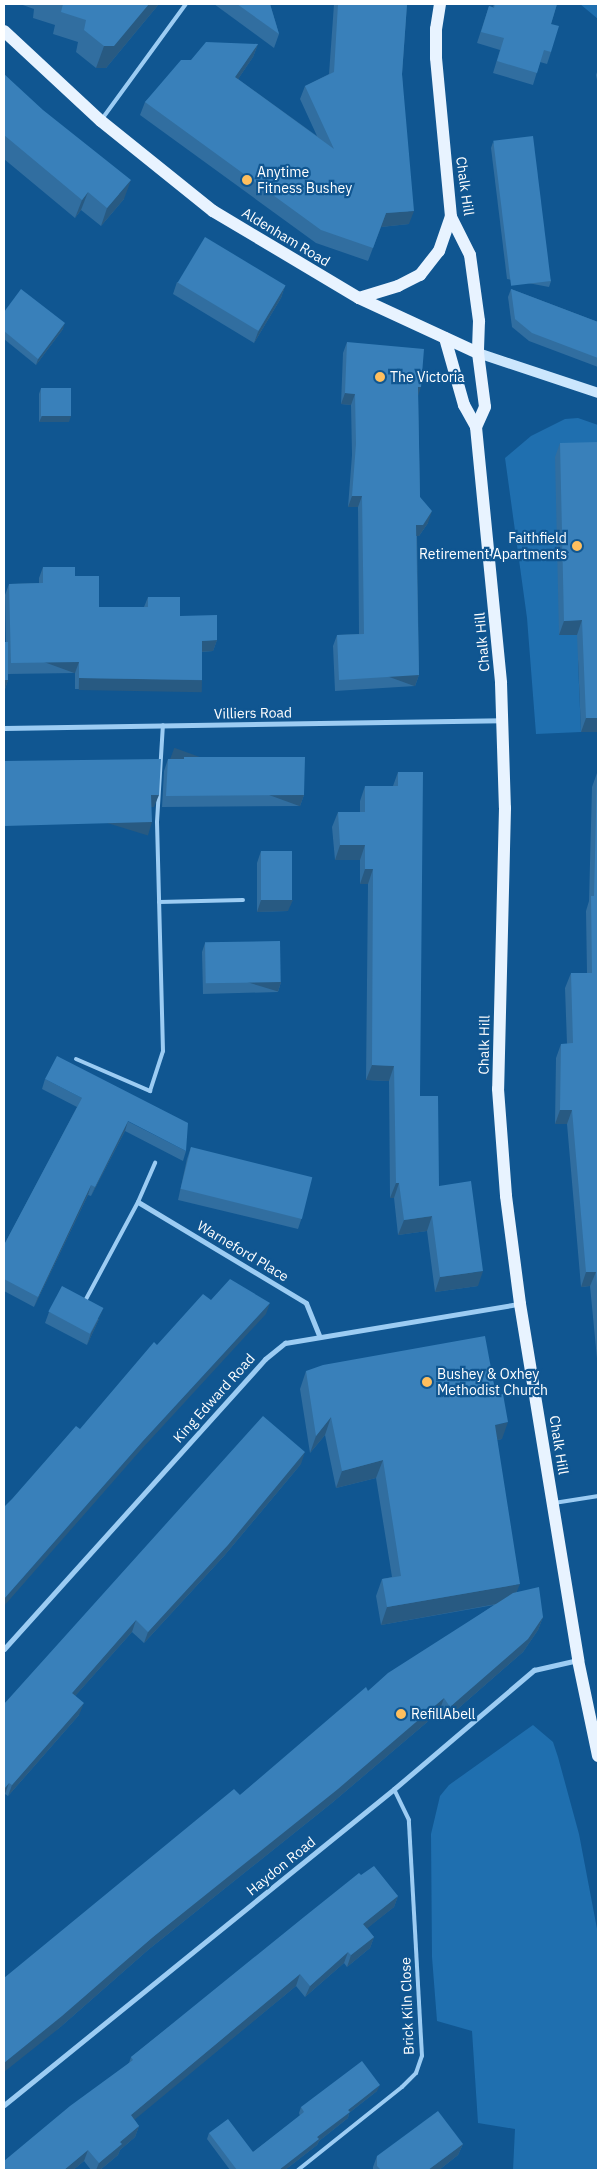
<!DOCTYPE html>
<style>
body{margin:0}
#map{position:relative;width:602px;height:2174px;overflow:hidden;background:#105691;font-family:"IBM Plex Sans",sans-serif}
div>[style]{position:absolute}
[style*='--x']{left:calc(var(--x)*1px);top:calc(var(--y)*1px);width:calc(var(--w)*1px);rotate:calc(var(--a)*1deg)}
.green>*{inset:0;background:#1f6faf}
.service>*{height:4px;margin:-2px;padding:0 2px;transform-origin:2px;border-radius:2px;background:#9cccf3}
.minor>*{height:5px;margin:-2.5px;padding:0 2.5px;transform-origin:2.5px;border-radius:2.5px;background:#9cccf3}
.secondary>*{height:10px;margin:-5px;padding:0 5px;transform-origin:5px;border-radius:5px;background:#cbe6fd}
.primary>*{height:12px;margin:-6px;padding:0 6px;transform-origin:6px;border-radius:6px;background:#e8f3ff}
.wall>*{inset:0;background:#316ea0}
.shaded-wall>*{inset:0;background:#285a82;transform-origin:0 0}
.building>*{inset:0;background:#3980ba;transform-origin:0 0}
.dots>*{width:14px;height:14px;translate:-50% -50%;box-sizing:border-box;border:2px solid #105691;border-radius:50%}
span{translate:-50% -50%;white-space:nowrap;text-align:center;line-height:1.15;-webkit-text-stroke:4.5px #105691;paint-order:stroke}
.poi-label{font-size:14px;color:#fff}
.left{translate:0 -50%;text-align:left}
.right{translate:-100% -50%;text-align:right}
.street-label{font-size:14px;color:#fff}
.frame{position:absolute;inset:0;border:5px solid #fff;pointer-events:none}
</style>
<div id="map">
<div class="green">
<i style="clip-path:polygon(580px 4px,598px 4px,598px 19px)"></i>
<i style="clip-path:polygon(578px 418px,598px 425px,598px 634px,578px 661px,581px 732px,536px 734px,527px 618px,505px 458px,531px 436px,565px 419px)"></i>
<i style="clip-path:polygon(533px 1725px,553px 1742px,558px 1757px,579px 1834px,598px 1934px,598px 2170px,513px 2170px,515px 2129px,478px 2123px,472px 2031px,437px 2021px,432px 1957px,431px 1834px,440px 1796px,449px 1785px)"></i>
</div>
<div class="service">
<i style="--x:102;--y:119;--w:142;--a:-53.9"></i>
<i style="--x:159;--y:902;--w:84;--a:-1.4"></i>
<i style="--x:76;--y:1059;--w:81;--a:23.4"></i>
<i style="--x:150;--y:1091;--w:42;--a:-72"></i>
<i style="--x:163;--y:1051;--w:229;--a:-91.5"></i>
<i style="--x:157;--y:822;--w:97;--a:-86.5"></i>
<i style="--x:85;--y:1301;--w:112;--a:-61.8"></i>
<i style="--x:138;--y:1202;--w:43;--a:-66.4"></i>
<i style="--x:554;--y:1503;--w:45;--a:-9"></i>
<i style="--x:298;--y:2170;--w:133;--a:-38.6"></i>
<i style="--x:402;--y:2087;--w:20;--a:-45"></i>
<i style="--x:416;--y:2073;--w:18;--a:-71"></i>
<i style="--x:422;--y:2056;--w:236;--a:-93.2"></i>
<i style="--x:409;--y:1820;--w:34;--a:-116"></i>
</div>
<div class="minor">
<i style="--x:4;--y:728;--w:498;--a:-0.9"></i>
<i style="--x:138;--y:1202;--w:196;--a:31"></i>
<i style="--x:306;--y:1303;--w:35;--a:68"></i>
<i style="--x:4;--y:1649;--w:390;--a:-48"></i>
<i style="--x:265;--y:1359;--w:26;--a:-39"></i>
<i style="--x:285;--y:1343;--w:237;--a:-9.5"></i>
<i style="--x:4;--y:2105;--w:502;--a:-39.02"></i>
<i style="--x:394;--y:1789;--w:184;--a:-40.4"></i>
<i style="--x:534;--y:1670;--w:45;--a:-12.8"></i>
</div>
<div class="secondary">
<i style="--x:478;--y:353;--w:126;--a:18.4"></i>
</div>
<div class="primary">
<i style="--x:440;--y:4;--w:25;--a:99"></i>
<i style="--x:436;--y:29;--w:29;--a:90"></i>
<i style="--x:436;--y:58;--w:160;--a:84.6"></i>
<i style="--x:451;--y:217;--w:42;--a:63.4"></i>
<i style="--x:470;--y:255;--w:67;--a:82.2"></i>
<i style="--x:479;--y:321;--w:32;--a:92"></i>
<i style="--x:478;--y:353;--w:54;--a:82.6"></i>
<i style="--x:485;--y:407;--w:22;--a:114"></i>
<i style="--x:4;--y:31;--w:132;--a:42.9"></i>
<i style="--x:101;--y:121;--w:144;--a:38.8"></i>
<i style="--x:213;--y:211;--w:170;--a:30.8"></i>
<i style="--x:359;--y:298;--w:131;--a:24.8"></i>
<i style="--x:359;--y:298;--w:41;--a:-17.1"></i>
<i style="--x:398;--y:286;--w:25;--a:-27"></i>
<i style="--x:420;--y:275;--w:31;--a:-52"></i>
<i style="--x:439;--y:251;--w:36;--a:-71"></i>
<i style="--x:445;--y:338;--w:70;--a:74.2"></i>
<i style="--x:464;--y:405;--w:25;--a:61"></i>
<i style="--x:476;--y:427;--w:257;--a:84.4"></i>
<i style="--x:501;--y:683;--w:125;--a:88.2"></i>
<i style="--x:505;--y:808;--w:281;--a:91.4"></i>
<i style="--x:498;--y:1089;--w:107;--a:85.7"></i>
<i style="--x:506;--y:1196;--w:109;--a:82.6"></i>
<i style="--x:520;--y:1304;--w:361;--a:80.7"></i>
<i style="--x:578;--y:1660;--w:98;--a:78.2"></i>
</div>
<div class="wall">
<i style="clip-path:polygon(20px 4px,159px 4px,106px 68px,96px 68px,76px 52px,78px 42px,53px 34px,55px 25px,33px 18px,34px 9px)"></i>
<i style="clip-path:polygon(214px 4px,270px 4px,279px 34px,274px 48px)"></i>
<i style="clip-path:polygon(334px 4px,407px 4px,402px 74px,409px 224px,381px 227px,368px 261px,316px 243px,140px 115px,145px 102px,191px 60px,258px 44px,253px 57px,238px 79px,317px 136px,300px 99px,305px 86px,329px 74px)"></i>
<i style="clip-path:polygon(494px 4px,557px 4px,551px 24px,551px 52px,547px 64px,540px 62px,533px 85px,493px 73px,500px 50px,477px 43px,489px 6px,493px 7px)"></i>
<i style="clip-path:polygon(598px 69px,598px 85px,596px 75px)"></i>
<i style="clip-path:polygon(4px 74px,124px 199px,101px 226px,81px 210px,75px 218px,4px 159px)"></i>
<i style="clip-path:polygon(493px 142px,551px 281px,549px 287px,507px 279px,491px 148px)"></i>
<i style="clip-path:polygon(177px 282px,285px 286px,281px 298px,254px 343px,173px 294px)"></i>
<i style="clip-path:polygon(511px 289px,598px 322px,598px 367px,529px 341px,512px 327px,508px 297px)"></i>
<i style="clip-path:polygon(4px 312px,63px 329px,36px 365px,4px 339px)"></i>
<i style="clip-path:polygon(347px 342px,418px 396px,420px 497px,428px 523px,419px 536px,417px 536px,419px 675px,415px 686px,335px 691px,333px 646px,337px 635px,359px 634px,358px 507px,348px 507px,352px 455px,351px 405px,341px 404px,343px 353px)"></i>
<i style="clip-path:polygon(41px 388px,69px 422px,39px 422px,39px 394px)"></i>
<i style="clip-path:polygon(560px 443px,598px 732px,581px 732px,577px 635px,559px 635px,555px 457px)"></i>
<i style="clip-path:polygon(43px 567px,75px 576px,99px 607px,144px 607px,148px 597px,180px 616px,217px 640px,213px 651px,202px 652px,202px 680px,198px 691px,75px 689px,75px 673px,8px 674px,8px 680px,4px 692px,4px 642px,6px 642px,5px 595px,9px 584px,39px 583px,39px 578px)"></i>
<i style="clip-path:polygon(184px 757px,304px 795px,300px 806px,162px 807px,164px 771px,168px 759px,183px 759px)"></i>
<i style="clip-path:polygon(398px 772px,420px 1096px,439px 1186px,478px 1286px,435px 1292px,427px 1231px,398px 1235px,394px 1198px,390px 1198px,389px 1081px,366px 1080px,368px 884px,360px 884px,360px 860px,335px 860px,332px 827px,338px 812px,360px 812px,360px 801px,365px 786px,393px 786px)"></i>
<i style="clip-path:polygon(597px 773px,598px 773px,598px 1369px,590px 1286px,581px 1287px,567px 1124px,555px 1124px,556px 1058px,561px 1044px,567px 1044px,565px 988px,571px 973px,587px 973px,586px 911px,589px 901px,592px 787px)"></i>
<i style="clip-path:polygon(261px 851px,288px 911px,257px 912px,257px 863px)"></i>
<i style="clip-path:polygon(205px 943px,281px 982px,278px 992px,203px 994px,202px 952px)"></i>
<i style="clip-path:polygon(45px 1079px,186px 1151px,183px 1161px,125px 1131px,91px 1196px,88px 1195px,34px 1307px,4px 1291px,4px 1245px,77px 1107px,42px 1089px)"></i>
<i style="clip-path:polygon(191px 1147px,302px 1217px,298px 1229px,178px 1200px,187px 1159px)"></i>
<i style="clip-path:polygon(49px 1312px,99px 1319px,87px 1345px,45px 1323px)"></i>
<i style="clip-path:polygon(306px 1371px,502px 1439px,497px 1440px,517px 1592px,543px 1617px,538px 1630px,523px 1652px,445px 1720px,439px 1712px,333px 1802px,148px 1950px,57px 2030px,240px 1795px,368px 1691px,494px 1605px,381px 1625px,376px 1596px,382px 1579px,392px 1577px,376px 1478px,336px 1488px,325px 1435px,310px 1453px,300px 1389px)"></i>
<i style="clip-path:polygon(301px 1464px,224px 1556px,144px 1643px,132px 1632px,75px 1696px,79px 1715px,8px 1796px,5px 1794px,4px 1704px)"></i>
<i style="clip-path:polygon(361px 1875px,398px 1896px,394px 1907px,367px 1928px,374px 1937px,370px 1948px,347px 1967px,344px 1963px,305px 1997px,296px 1986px,134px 2119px,139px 2126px,135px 2137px,120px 2150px,118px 2155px,100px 2170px,91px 2170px,84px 2161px,73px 2170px,4px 2170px,129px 2063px,131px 2057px)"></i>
<i style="clip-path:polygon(377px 2091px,349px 2113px,348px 2118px,319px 2141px,317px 2145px,285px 2170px,230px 2170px,207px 2139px,209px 2133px,253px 2152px,300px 2116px,299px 2113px,301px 2107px)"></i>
<i style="clip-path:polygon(463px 2144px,458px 2155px,439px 2170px,373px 2170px,373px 2167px,377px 2156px)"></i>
</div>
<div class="shaded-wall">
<i style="clip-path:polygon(149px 4px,159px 4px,106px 68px,96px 68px,104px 46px)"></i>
<i style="clip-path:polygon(258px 44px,253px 57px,230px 91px,235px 77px)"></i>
<i style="clip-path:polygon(131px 180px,124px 199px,101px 226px,107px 208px)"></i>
<i style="clip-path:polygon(88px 192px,81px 210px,75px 218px,82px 200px)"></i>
<i style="clip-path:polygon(414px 211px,409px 224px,381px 227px,368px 261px,386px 213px)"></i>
<i style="clip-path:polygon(285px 286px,281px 298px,254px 343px,258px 332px)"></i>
<i style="clip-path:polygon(65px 323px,63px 329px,36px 365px,38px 359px)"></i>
<i style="clip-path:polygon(418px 387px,421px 387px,417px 399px)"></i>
<i style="clip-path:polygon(345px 393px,355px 394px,351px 405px,341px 404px)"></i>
<i style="clip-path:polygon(42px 416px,71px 416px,69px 422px,39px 422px)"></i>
<i style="clip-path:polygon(352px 496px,362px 496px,358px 507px,348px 507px)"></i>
<i style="clip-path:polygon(432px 511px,428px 523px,419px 536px,412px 536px,416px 525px)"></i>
<i style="clip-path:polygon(582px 620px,577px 635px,559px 635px,564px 621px)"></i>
<i style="clip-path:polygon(217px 640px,213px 651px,198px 652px,202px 641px)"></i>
<i style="left:79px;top:662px;width:12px;height:68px;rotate:110deg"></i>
<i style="left:419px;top:675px;width:12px;height:80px;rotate:110deg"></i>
<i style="left:79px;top:678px;width:123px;height:12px;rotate:1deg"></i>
<i style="clip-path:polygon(4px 680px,8px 680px,4px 692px)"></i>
<i style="clip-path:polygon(586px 718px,598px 718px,598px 732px,581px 732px)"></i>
<i style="clip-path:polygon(151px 795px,159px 795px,154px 807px,146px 807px)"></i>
<i style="left:304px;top:795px;width:12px;height:138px;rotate:110deg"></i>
<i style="left:152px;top:822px;width:14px;height:148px;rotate:107deg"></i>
<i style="clip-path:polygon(340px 845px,365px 845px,360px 860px,335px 860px)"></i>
<i style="clip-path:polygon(365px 869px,373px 869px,368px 884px,360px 884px)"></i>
<i style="clip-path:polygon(261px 900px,293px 900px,288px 911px,257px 912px)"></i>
<i style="left:281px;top:982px;width:10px;height:75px;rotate:107deg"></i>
<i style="clip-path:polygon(372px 1065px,394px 1066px,389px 1081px,366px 1080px)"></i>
<i style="clip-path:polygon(560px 1110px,572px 1110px,567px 1124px,555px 1124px)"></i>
<i style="clip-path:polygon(128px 1121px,125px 1131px,91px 1196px,95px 1187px)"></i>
<i style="clip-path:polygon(396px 1183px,399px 1183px,394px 1198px,390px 1198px)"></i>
<i style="clip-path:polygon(91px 1185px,88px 1195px,34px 1307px,38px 1297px)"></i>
<i style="clip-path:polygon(432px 1216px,427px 1231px,398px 1235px,404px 1220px)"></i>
<i style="clip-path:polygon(483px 1271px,478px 1286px,435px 1292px,440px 1277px)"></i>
<i style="clip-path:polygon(586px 1272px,596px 1272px,590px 1286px,581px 1287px)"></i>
<i style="clip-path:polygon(270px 1303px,266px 1314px,139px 1452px,4px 1606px,4px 1599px,143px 1441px)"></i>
<i style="clip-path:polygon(104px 1308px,99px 1319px,87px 1345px,91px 1333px)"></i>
<i style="clip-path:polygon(331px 1417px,325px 1435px,310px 1453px,316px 1436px)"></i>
<i style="clip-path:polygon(508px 1422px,502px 1439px,488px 1442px,495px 1425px)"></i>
<i style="clip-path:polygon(305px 1452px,301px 1464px,224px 1556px,144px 1643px,148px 1632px)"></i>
<i style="clip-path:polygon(383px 1460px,376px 1478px,336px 1488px,342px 1471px)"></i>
<i style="clip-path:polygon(520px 1584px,513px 1601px,381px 1625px,387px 1607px)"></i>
<i style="clip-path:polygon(543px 1617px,538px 1630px,523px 1652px,445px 1720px,450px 1707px)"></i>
<i style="clip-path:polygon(136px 1620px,132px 1632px,68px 1704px,72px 1693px)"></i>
<i style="clip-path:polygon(444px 1698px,439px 1712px,333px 1802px,148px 1950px,57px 2030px,4px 2072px,4px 2063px,153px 1937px)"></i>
<i style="clip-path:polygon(84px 1703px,79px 1715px,8px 1796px,12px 1785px)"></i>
<i style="clip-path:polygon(9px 1783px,5px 1794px,4px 1796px,4px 1789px)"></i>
<i style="clip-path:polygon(398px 1896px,394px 1907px,359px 1935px,363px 1924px)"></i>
<i style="clip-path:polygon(374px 1937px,370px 1948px,347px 1967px,351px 1955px)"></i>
<i style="clip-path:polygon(348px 1952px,344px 1963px,305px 1997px,310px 1986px)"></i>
<i style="clip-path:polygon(300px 1974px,296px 1986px,127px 2126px,131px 2115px)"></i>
<i style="clip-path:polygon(380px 2085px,377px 2091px,349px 2113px,348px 2118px,319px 2141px,317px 2145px,285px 2170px,279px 2170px,348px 2110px)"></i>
<i style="clip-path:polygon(139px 2126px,135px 2137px,120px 2150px,118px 2155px,100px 2170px,96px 2170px,99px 2163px,120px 2142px)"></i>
<i style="clip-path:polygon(463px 2144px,458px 2155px,439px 2170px,428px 2170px)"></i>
<i style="clip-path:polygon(88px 2150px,84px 2161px,73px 2170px,64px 2170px)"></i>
</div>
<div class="building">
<i style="clip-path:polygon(63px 4px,149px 4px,114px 46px,104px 46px,84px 30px,86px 20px,61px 12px)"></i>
<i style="clip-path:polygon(237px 4px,270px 4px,279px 34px)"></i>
<i style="clip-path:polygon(338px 4px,407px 4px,402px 74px,414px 211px,386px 213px,373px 248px,321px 230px,145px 102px,181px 60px,191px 60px,206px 42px,258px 44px,235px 77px,334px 149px,305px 86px,334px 72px)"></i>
<i style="clip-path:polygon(495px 4px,557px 4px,551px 24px,559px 26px,551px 52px,544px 50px,537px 73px,497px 61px,504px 38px,481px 32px,489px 6px,494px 8px)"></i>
<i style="clip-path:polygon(4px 74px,43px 110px,131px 180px,107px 208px,88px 192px,82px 200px,4px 135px)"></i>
<i style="left:533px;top:136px;width:146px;height:40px;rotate:83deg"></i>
<i style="left:205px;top:237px;width:94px;height:53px;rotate:31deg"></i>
<i style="clip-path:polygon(21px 289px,65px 323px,38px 359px,4px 331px,4px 312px)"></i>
<i style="clip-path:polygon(511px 289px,598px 322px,598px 358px,532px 333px,515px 319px)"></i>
<i style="clip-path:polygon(347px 342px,424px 349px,421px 387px,418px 387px,420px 497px,432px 511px,423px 525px,416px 525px,419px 675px,339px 680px,337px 635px,364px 634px,362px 496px,352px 496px,356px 444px,355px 394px,345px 393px)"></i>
<i style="left:41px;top:388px;width:30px;height:28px"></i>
<i style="clip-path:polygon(598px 442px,598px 718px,586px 718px,582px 620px,564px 621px,560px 443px)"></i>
<i style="clip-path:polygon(43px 567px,75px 567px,75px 576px,99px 576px,99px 607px,148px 607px,148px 597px,180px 597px,180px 616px,217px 615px,217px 640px,202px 641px,202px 680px,79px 678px,79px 662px,11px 663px,9px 584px,43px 583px)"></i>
<i style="left:4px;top:642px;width:4px;height:38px"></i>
<i style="clip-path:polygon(184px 757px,305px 757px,304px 795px,166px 796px,168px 759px,184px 759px)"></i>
<i style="clip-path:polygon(161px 759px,159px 795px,151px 795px,152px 822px,4px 826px,4px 761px)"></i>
<i style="clip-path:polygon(398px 772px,423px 772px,420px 1096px,438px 1096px,439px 1186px,471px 1181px,483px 1271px,440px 1277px,432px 1216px,404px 1220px,399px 1183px,396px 1183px,394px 1066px,372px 1065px,373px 869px,365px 869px,365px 845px,340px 845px,338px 812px,365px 812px,365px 786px,398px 786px)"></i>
<i style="clip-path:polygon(597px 773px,598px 773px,598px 1300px,596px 1272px,586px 1272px,572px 1110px,560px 1110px,561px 1044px,573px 1043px,571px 973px,592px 973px,591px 896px,594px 896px)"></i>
<i style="left:261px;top:851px;width:31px;height:49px"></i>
<i style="left:280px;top:941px;width:41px;height:75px;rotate:89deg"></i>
<i style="clip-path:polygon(57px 1056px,188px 1123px,186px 1151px,128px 1121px,95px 1187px,91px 1185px,38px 1297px,4px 1279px,4px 1245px,82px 1098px,45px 1079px)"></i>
<i style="left:191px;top:1147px;width:125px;height:43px;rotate:14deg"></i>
<i style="clip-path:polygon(230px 1279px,270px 1303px,143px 1441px,4px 1599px,4px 1507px,12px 1499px,76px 1426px,80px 1429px,154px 1342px,157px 1345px,203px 1294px,211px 1300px)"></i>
<i style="left:62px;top:1286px;width:47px;height:29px;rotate:28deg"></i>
<i style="clip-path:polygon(485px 1336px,496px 1395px,503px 1394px,508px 1422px,495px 1425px,520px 1584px,387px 1607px,382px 1579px,401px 1576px,383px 1460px,342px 1471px,331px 1417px,316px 1436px,306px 1371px,323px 1365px)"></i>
<i style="clip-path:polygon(263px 1416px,305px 1452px,228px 1545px,148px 1632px,136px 1620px,72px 1693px,84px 1703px,12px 1785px,9px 1783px,4px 1789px,4px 1704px)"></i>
<i style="clip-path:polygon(539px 1587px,543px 1617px,528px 1639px,450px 1707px,444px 1698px,338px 1789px,153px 1937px,62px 2016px,4px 2063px,4px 1978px,234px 1789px,240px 1795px,366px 1687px,368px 1691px,388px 1673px,513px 1593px)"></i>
<i style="clip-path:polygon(374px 1866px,398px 1896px,363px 1924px,374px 1937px,351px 1955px,348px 1952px,310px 1986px,300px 1974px,131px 2115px,139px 2126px,120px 2142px,122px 2144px,99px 2163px,88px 2150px,64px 2170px,4px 2170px,4px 2161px,70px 2106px,133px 2060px,131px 2057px,162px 2032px,304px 1917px,359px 1873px,361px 1875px)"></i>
<i style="clip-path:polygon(362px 2061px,380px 2085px,348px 2110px,350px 2112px,317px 2137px,319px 2139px,279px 2170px,237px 2170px,209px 2133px,228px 2119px,253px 2152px,304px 2112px,301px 2107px)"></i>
<i style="clip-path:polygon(438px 2111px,463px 2144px,428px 2170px,381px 2170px,377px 2166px,377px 2156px)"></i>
</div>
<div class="dots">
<i style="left:247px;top:180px;background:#ffbf5e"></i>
<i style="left:380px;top:377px;background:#ffbf5e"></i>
<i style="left:577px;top:546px;background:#ffbf5e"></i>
<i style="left:427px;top:1382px;background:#ffbf5e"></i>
<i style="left:401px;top:1714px;background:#ffbf5e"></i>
</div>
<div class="poi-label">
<span class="left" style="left:257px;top:180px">Anytime<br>Fitness Bushey</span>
<span class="left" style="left:390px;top:377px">The Victoria</span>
<span class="right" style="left:567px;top:546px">Faithfield<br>Retirement Apartments</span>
<span class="left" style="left:437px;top:1382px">Bushey &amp; Oxhey<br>Methodist Church</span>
<span class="left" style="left:411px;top:1714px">RefillAbell</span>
</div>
<div class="street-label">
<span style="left:465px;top:186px;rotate:82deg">Chalk Hill</span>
<span style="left:286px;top:237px;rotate:31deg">Aldenham Road</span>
<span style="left:482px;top:642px;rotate:-95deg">Chalk Hill</span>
<span style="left:253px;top:713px;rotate:-1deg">Villiers Road</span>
<span style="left:484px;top:1045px;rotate:-89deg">Chalk Hill</span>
<span style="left:243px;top:1251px;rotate:31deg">Warneford Place</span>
<span style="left:214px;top:1398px;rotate:-48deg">King Edward Road</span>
<span style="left:559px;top:1445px;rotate:81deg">Chalk Hill</span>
<span style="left:281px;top:1866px;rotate:-39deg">Haydon Road</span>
<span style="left:407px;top:2006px;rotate:-92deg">Brick Kiln Close</span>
</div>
<div class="frame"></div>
</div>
